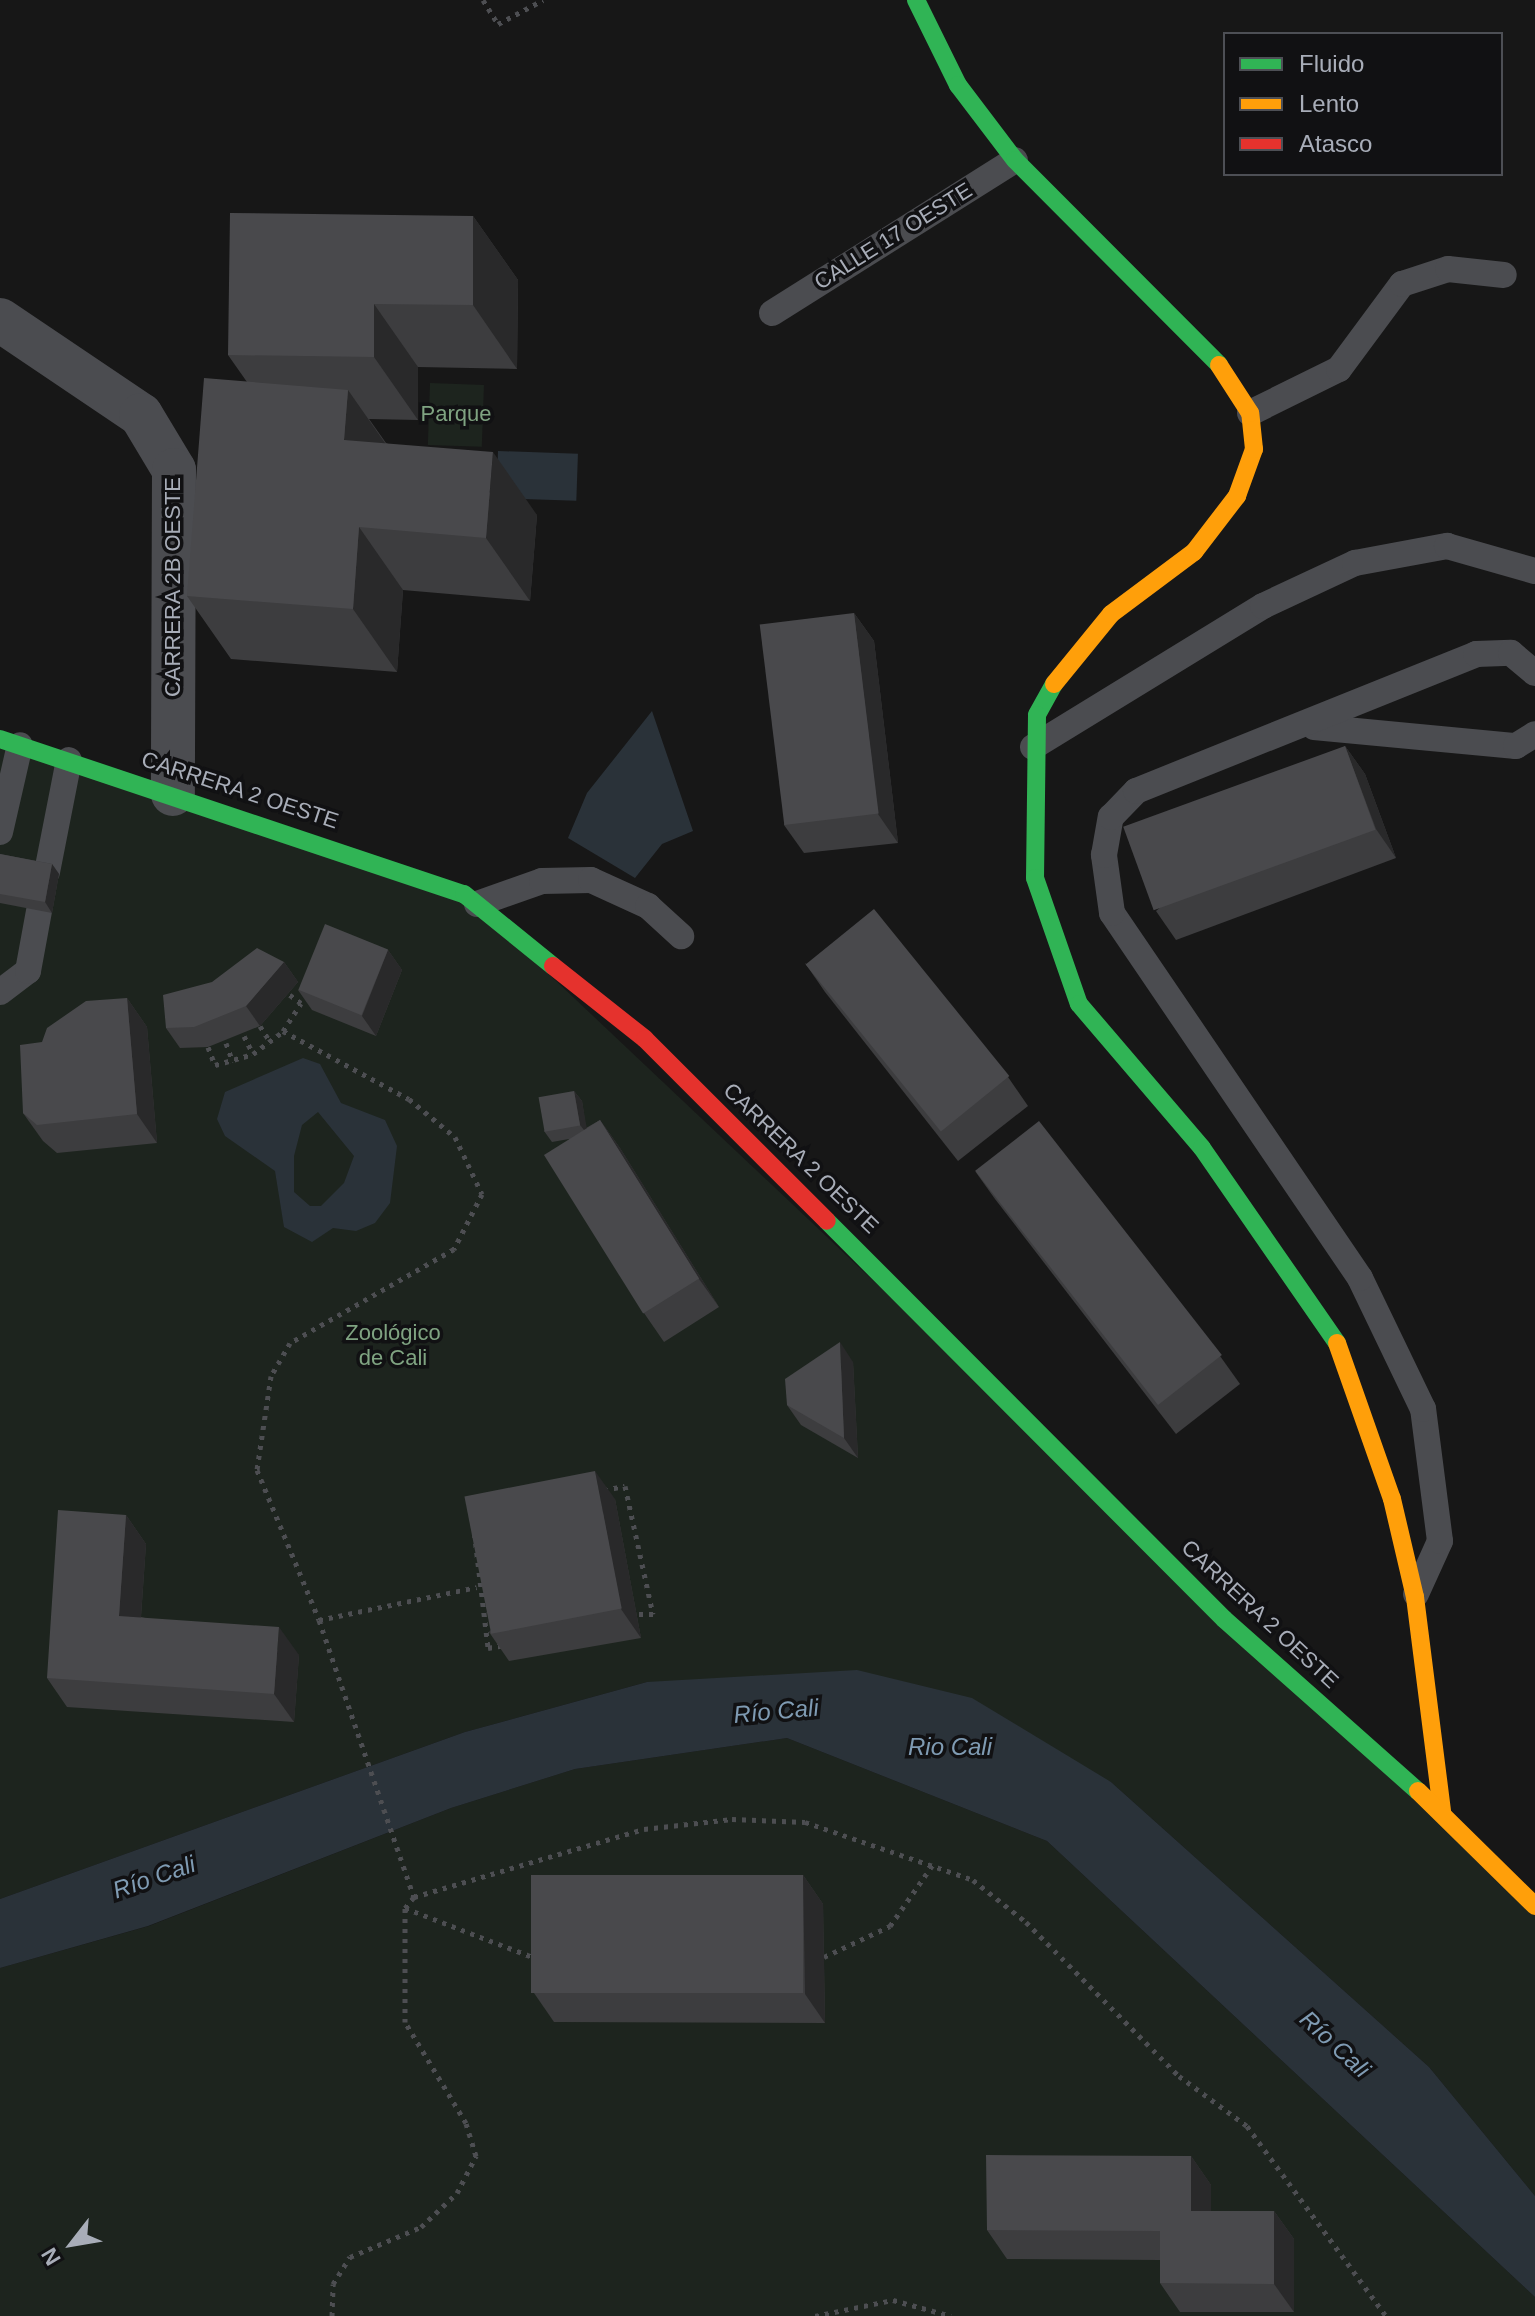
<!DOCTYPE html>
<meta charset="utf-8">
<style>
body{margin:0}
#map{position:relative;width:1535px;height:2316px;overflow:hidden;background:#171717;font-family:Arial,sans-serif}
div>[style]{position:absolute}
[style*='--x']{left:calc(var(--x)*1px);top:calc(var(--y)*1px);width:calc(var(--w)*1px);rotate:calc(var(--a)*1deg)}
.green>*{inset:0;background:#1d241e;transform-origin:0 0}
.water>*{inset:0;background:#2a3239;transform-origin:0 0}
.path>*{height:5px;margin-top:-2.5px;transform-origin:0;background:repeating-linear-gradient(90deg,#4d4e52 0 4px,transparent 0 10px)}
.lane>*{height:26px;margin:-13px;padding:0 13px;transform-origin:13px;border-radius:13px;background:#4b4c50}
.street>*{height:44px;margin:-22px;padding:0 22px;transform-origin:22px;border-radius:22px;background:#4b4c50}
.fast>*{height:18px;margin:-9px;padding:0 9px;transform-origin:9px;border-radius:9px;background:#30b455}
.slow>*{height:18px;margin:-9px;padding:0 9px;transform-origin:9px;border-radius:9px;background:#ff9f0a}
.jam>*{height:18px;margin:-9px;padding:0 9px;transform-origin:9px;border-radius:9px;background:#e5322d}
.wall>*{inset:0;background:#3d3d3f}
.shaded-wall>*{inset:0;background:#29292a}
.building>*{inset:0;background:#49494c;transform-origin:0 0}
span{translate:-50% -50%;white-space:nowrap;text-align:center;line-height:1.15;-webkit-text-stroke:7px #111113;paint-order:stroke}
.street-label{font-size:22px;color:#a8adb8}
.park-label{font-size:22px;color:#7fa381}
.water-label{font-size:24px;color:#7f9bb3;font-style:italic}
.legend{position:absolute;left:1223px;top:32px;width:280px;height:144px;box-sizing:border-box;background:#111113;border:2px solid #4d4f55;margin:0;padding:10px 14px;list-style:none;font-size:24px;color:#a8adb8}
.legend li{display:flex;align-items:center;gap:16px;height:40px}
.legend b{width:40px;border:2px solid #4d4f55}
.north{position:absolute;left:32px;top:2204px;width:80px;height:80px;-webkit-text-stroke:6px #111113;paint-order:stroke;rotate:239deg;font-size:22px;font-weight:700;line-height:32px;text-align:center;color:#a8adb8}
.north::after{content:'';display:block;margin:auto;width:28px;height:36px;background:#a8adb8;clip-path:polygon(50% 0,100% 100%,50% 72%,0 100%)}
</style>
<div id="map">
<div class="green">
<i style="left:430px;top:383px;width:54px;height:62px;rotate:2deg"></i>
<i style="clip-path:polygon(0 739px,464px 894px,1535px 1906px,1535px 2196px,1429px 2067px,1111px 1782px,647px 1682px,465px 1732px,0 1899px)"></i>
<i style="clip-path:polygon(787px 1738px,1047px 1841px,1535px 2297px,1535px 2316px,0 2316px,0 1968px,149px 1926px,451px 1808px,575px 1769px)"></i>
</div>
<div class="water">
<i style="left:498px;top:451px;width:80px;height:47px;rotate:2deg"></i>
<i style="clip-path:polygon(652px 711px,693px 831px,662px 844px,635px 878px,568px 838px,587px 793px)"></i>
<i style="clip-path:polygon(evenodd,303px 1058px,320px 1064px,341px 1103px,385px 1120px,397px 1146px,390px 1203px,375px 1223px,356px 1231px,333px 1228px,312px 1242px,284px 1227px,275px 1171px,225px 1136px,217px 1119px,225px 1092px,303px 1058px,318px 1112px,354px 1156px,344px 1183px,321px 1206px,310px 1206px,294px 1192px,294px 1156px,302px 1125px,318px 1112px)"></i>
<i style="clip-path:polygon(857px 1670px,972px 1698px,1111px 1782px,1429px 2067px,1535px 2196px,1535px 2297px,1047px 1841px,787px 1738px,575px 1769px,451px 1808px,148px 1926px,0 1968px,0 1899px,465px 1732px,647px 1682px)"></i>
</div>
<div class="path">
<i style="--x:483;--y:0;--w:28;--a:58"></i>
<i style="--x:498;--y:24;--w:51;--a:-28.1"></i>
<i style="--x:260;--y:1026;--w:20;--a:57"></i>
<i style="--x:283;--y:1031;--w:143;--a:28.4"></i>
<i style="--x:409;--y:1099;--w:60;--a:39.6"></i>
<i style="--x:455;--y:1137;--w:63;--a:64.7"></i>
<i style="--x:482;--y:1194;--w:62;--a:117"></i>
<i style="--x:454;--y:1249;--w:189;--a:150.2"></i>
<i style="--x:290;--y:1343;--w:38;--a:120"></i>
<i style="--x:271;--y:1376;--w:95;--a:98.5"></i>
<i style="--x:257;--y:1470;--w:162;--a:67.5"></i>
<i style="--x:319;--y:1620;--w:293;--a:71.1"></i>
<i style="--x:244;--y:1036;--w:20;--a:63"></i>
<i style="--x:226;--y:1043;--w:20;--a:70"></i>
<i style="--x:208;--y:1047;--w:19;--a:69"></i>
<i style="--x:215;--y:1065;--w:40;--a:-16"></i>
<i style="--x:253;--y:1054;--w:38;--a:-37"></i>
<i style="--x:283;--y:1031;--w:33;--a:-57"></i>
<i style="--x:301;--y:1003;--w:14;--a:-144"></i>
<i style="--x:604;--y:1490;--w:21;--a:-11"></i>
<i style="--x:625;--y:1486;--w:131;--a:77.7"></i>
<i style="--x:653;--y:1614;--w:17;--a:180"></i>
<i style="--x:472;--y:1513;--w:136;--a:83.2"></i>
<i style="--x:488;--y:1648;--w:17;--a:-10"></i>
<i style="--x:319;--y:1620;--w:161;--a:-11.8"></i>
<i style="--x:405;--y:1908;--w:142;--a:21"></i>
<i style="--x:824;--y:1957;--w:73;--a:-25.2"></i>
<i style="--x:890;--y:1926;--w:77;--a:-55.1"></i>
<i style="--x:332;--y:2316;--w:32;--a:-88"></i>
<i style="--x:333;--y:2284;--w:32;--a:-58"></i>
<i style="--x:350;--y:2257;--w:77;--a:-22.9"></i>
<i style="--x:421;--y:2227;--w:50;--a:-43.4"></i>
<i style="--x:457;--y:2193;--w:42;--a:-62.8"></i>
<i style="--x:476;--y:2156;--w:34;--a:-107"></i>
<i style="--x:466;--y:2123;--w:118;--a:-121.1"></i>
<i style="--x:405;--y:2022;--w:114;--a:-90"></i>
<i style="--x:405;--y:1908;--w:14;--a:-51"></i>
<i style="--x:414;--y:1897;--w:240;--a:-16.5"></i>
<i style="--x:644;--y:1829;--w:89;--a:-6.5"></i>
<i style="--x:732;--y:1819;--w:73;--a:2.4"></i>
<i style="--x:805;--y:1822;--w:178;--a:19"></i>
<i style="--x:973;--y:1880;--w:68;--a:38.4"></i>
<i style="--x:1026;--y:1922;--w:217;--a:45.2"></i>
<i style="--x:1179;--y:2076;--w:84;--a:36.3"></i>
<i style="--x:1247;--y:2126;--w:235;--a:53.8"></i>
<i style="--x:815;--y:2316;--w:80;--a:-11.6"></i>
<i style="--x:893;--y:2300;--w:60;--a:15.4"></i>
</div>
<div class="lane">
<i style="--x:772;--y:313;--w:287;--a:-32.2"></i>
<i style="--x:1250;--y:413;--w:99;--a:-26.3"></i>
<i style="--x:1339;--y:369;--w:106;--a:-53.5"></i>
<i style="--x:1402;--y:284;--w:48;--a:-18.1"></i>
<i style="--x:1448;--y:269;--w:56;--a:6.1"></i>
<i style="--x:1314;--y:727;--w:203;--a:5.4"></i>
<i style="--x:1516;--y:746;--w:22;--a:-32"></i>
<i style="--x:1033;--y:747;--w:270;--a:-31.5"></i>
<i style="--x:1263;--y:606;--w:102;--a:-25.1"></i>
<i style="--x:1355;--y:563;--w:94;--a:-10.5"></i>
<i style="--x:1447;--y:546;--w:91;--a:15.9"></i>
<i style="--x:0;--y:832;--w:89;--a:-77.1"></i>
<i style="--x:47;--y:872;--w:114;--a:-78.9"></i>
<i style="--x:477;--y:904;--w:69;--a:-19.5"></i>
<i style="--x:542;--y:881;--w:49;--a:-1.2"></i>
<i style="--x:591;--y:880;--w:63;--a:24.5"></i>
<i style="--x:648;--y:906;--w:45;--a:42.3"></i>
<i style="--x:0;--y:992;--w:35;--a:-37"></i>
<i style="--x:28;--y:971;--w:61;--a:-79.6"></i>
<i style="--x:1416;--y:1594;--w:58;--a:-65.6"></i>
<i style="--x:1440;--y:1541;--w:133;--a:-97.3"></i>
<i style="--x:1423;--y:1409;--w:145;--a:-115.7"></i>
<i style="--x:1360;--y:1278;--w:441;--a:-124.2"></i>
<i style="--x:1112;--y:913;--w:59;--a:-97.9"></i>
<i style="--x:1104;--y:855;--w:39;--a:-80"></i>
<i style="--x:1111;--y:817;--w:36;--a:-46"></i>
<i style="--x:1136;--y:791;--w:367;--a:-21.9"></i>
<i style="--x:1476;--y:654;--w:35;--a:-2"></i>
<i style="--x:1511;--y:653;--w:31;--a:40"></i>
</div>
<div class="street">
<i style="--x:0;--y:320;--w:170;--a:34"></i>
<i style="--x:141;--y:415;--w:64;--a:59"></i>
<i style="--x:174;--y:470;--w:324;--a:90.2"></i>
</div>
<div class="fast">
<i style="--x:916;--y:0;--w:95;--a:63.7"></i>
<i style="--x:958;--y:85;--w:94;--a:52.8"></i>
<i style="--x:1015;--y:160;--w:289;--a:45.1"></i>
<i style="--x:1054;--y:684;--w:35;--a:119"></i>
<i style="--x:1037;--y:715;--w:163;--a:90.7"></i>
<i style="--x:1035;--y:878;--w:133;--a:70.8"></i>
<i style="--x:1079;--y:1004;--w:189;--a:49.5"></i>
<i style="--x:1202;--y:1148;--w:237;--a:55.3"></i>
<i style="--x:0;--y:739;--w:489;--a:18.5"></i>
<i style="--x:464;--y:894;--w:114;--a:39"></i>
<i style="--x:827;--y:1221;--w:562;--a:45.07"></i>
<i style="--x:1224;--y:1619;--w:259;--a:41.6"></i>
</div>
<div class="slow">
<i style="--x:1054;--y:684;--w:90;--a:-50.8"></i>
<i style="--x:1111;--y:614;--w:104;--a:-36.8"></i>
<i style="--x:1194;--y:552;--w:71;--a:-52.5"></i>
<i style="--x:1237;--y:496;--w:50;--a:-70.1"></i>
<i style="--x:1254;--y:449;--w:36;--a:-96"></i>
<i style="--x:1250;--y:413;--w:57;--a:-122.9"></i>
<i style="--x:1337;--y:1343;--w:165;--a:70.6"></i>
<i style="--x:1392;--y:1499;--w:101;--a:76.8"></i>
<i style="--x:1415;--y:1597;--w:217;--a:82.8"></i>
<i style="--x:1418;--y:1791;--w:164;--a:44.5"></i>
</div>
<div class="jam">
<i style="--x:553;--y:966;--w:117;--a:38.4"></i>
<i style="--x:645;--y:1039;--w:257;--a:45"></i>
</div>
<div class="wall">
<i style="clip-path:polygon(473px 216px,518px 280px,517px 369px,418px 367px,418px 420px,369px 419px,386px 443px,537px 515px,530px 601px,403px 590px,397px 672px,231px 659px,187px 596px,247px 382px,228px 355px)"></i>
<i style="clip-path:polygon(854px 613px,874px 641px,898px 843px,804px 853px,784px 825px)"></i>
<i style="clip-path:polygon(1345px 746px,1365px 774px,1396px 858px,1176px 940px,1156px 911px)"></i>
<i style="clip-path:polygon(0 854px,52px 864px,59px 874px,52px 913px,0 903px)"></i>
<i style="clip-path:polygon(388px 950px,402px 970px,376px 1036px,312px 1010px,298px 990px)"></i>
<i style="clip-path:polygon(284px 962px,298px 982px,260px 1026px,208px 1047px,180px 1048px,166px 1028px)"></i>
<i style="clip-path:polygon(805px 963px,1008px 1077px,1028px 1106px,958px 1161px,825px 992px)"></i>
<i style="clip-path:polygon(127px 998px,147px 1027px,157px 1143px,57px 1153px,43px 1141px,23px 1113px,42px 1042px)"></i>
<i style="clip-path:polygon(574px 1091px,582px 1101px,586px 1128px,600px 1120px,620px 1148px,719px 1307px,664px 1342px,644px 1313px,569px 1139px,552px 1142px,544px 1131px)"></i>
<i style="clip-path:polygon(975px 1171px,1220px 1356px,1240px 1384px,1176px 1434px,995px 1199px)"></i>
<i style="clip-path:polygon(853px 1362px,858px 1458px,801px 1425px,787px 1405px)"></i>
<i style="clip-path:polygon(615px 1499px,641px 1638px,509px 1661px,489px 1632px)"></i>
<i style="clip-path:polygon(126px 1515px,146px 1544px,141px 1617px,299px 1655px,294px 1722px,67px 1707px,47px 1678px)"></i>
<i style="clip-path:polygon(803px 1875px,823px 1904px,825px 2023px,554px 2022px,534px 1993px)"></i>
<i style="clip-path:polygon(1191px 2156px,1211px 2185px,1211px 2211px,1274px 2211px,1294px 2239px,1294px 2312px,1180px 2312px,1160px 2283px,1160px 2260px,1007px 2259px,987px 2230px)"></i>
</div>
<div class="shaded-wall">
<i style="clip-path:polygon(473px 216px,518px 280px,517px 369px,473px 305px)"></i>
<i style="clip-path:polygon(374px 304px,418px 367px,418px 420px,374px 357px)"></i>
<i style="clip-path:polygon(348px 390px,392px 453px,344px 440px)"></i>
<i style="clip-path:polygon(493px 452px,537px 515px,530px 601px,486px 538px)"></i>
<i style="clip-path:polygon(359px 527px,403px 590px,397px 672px,353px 609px)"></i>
<i style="clip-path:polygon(854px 613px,874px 641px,898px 843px,878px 814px)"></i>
<i style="clip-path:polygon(1345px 746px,1365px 774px,1396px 858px,1376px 829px)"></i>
<i style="clip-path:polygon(52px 864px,59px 874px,52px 913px,45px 902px)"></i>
<i style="clip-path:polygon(388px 950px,402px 970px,376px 1036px,362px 1016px)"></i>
<i style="clip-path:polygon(284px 962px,298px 982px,260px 1026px,246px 1006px)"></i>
<i style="clip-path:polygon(127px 998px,147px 1027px,157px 1143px,137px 1114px)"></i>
<i style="clip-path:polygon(574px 1091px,582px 1101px,588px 1135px,580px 1125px)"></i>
<i style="clip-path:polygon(600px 1120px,620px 1148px,719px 1307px,699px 1279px)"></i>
<i style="clip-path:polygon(840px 1342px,853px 1362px,858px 1458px,844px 1438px)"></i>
<i style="clip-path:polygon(595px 1471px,615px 1499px,641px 1638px,621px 1609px)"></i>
<i style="clip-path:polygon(126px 1515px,146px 1544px,139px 1644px,119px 1616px)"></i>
<i style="clip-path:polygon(279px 1627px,299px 1655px,294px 1722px,274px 1694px)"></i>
<i style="clip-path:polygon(803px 1875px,823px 1904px,825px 2023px,805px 1994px)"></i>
<i style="clip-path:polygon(1191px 2156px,1211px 2185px,1211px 2239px,1191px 2211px)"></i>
<i style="clip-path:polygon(1274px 2211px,1294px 2239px,1294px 2312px,1274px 2284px)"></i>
</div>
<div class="building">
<i style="clip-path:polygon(230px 213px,473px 216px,473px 305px,374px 304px,374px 357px,228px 355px)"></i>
<i style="clip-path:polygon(204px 378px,348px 390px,344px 440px,493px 452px,486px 538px,359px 527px,353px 609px,187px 596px)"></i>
<i style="left:854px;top:613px;width:202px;height:95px;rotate:83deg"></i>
<i style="left:1345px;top:746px;width:89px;height:236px;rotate:70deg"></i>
<i style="clip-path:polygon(0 854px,52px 864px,45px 902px,0 894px)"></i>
<i style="left:874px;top:909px;width:215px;height:88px;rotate:51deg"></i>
<i style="left:325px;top:924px;width:68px;height:71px;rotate:22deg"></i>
<i style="clip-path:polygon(257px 948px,284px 962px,246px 1006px,194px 1027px,166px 1028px,163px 995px,212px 982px)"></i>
<i style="clip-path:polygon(127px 998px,137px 1114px,37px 1125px,23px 1113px,20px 1045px,42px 1042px,47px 1028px,86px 1001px)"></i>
<i style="left:574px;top:1091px;width:35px;height:36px;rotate:80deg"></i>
<i style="left:600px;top:1120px;width:187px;height:66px;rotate:58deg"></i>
<i style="left:1039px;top:1121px;width:297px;height:81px;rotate:52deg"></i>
<i style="clip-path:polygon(840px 1342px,844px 1438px,787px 1405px,785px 1379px)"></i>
<i style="left:595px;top:1471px;width:140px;height:133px;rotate:79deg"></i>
<i style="clip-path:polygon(58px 1510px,126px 1515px,119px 1616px,279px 1627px,274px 1694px,47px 1678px)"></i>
<i style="left:531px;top:1875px;width:272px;height:118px"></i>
<i style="clip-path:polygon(986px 2155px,1191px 2156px,1191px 2211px,1274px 2211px,1274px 2284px,1160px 2283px,1160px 2231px,987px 2230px)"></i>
</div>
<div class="street-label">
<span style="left:893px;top:236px;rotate:-32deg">CALLE 17 OESTE</span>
<span style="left:173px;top:587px;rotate:-90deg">CARRERA 2B OESTE</span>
<span style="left:240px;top:790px;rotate:18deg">CARRERA 2 OESTE</span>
<span style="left:801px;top:1158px;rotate:44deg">CARRERA 2 OESTE</span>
<span style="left:1260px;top:1614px;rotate:43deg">CARRERA 2 OESTE</span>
</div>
<div class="park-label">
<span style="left:456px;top:414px">Parque</span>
<span style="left:393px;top:1345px">Zoológico<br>de Cali</span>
</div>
<div class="water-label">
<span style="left:776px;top:1711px;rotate:-5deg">Río Cali</span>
<span style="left:950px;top:1747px">Rio Cali</span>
<span style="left:154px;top:1877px;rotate:-19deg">Río Cali</span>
<span style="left:1335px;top:2044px;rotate:43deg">Río Cali</span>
</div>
<ul class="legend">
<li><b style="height:10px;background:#30b455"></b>Fluido</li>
<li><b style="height:10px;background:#ff9f0a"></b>Lento</li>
<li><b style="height:10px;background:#e5322d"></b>Atasco</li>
</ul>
<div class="north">N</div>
</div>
